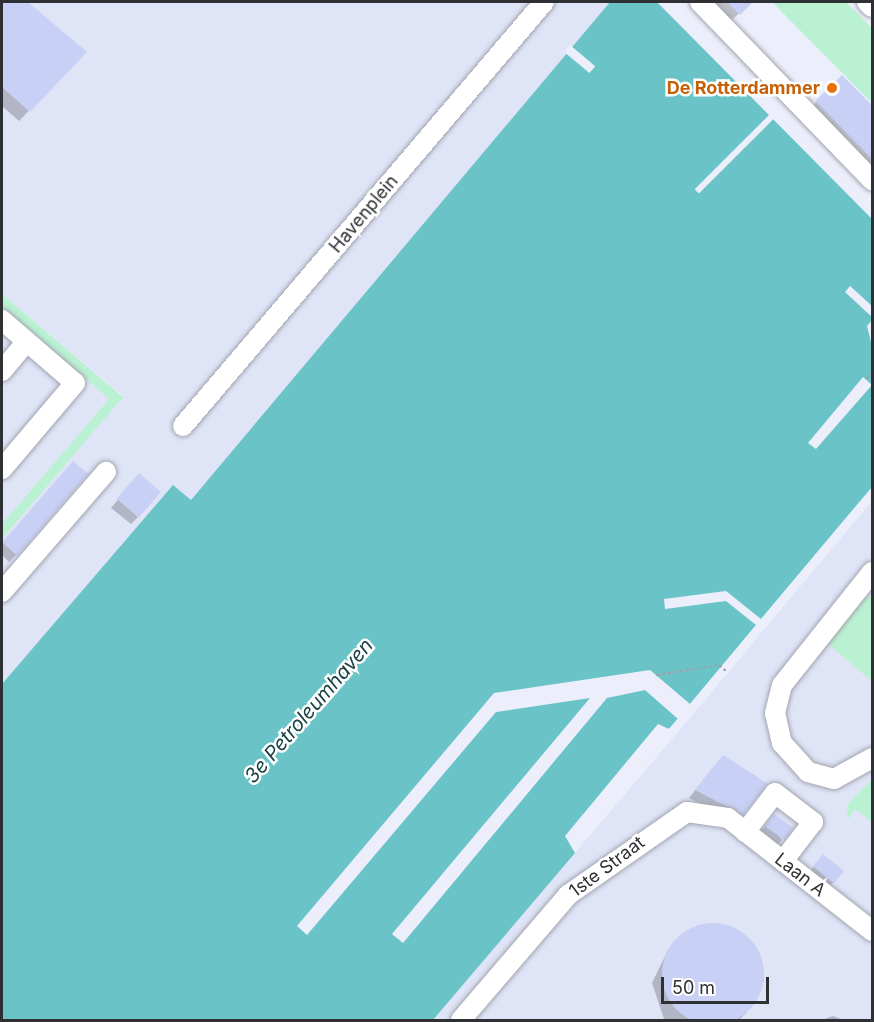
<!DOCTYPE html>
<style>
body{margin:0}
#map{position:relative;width:874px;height:1022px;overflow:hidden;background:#eceffb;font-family:Inter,sans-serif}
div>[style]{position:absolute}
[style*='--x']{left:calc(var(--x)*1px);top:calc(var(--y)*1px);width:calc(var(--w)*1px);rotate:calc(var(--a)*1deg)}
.built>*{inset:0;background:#dfe4f6}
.green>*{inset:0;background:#baf1d2}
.water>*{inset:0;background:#6ac4c7}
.pier>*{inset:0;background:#eceffb;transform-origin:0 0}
.shadow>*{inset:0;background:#0003}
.building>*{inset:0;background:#c8d1f5;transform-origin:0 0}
.round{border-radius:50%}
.path>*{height:2px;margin-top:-1px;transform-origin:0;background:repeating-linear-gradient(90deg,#9ea1a9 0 3px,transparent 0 6px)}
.roads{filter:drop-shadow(0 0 2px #a2a5b0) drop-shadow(0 0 2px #a2a5b0)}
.minor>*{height:20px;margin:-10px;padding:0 10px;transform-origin:10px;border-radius:10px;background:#fff}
.dots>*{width:16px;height:16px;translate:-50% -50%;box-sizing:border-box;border:3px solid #fff;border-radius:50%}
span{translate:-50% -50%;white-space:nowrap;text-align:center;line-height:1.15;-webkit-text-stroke:5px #fff;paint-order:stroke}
.food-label{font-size:18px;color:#c56008;font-weight:700}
.right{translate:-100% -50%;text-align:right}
.street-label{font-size:18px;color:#2f3034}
.water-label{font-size:20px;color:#194344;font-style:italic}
.frame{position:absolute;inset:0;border:3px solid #2f3034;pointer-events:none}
.scale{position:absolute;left:661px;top:977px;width:108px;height:27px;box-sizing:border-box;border:3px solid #2f3034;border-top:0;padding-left:8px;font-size:18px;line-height:21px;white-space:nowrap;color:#2f3034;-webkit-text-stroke:4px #fff;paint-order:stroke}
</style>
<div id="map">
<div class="built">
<i style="clip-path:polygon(2px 2px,610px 2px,191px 500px,173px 486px,2px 684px,2px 539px,123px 396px,2px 294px)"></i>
<i style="clip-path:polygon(2px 307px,109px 399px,2px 525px)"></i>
<i style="clip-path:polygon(872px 501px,872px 1020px,433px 1020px,700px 706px)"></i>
</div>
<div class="green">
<i style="clip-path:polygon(772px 2px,846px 2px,872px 28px,872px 103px)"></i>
<i style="clip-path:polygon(2px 294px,123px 397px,2px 539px,2px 524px,109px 399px,2px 307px)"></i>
<i style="clip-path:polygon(872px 596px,872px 681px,825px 642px,860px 600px)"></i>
<i style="clip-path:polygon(872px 779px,872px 822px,855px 809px,848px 819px,847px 805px)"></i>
</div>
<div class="water">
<i style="clip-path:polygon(610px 2px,657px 2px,872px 219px,872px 320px,867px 326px,872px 346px,872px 487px,669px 729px,658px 725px,566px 836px,575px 853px,433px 1020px,2px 1020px,2px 684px,173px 485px,191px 500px)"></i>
</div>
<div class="pier">
<i style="left:570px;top:45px;width:33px;height:9px;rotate:40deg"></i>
<i style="left:771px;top:113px;width:6px;height:108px;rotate:45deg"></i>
<i style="clip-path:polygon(850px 286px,872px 306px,872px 317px,845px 292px)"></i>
<i style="clip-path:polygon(863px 377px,872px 385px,816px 449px,808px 443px)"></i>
<i style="clip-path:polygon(872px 487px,672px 731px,659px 728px,569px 837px,575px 853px,565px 836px,658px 724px,669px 729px,678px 719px,645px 690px,607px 698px,403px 943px,392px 934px,590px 698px,496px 712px,307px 935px,297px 926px,494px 693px,650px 670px,690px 704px,756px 625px,726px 601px,665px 609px,664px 599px,726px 591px,761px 619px)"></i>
</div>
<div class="shadow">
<i style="clip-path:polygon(2px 2px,26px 2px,85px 52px,19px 121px,2px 106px)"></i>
<i style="clip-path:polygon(712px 2px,751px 2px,731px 21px)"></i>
<i style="clip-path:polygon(842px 77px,872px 108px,872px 176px,808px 110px)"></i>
<i style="clip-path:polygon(65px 471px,16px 555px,9px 562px,2px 555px,2px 545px)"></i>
<i style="clip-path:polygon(132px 483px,138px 517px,131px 524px,111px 508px)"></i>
<i style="clip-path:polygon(715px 765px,749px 778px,753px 774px,766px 784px,734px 821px,689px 798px)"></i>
<i style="clip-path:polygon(770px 820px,782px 840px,778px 844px,761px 831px)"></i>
<i style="clip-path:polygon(818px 861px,834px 882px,829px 886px,810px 871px)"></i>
<i style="clip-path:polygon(718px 925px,752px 942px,764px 980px,746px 1013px,739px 1020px,664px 1019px,652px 983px,669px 948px,680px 937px)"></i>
<i style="clip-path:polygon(833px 1016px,844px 1020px,821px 1020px)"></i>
</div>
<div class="building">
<i style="clip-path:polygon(2px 2px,28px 2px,87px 52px,30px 112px,2px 87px)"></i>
<i style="clip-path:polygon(727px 2px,753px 2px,740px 15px)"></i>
<i style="clip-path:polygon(842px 75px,873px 106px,873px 160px,815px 101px)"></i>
<i style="left:73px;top:461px;width:20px;height:108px;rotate:41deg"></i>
<i style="left:139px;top:473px;width:29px;height:34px;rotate:41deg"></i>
<i style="clip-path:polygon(723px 755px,768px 784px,743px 815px,695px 790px)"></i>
<i style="left:774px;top:814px;width:24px;height:15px;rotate:36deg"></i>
<i style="left:823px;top:854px;width:27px;height:16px;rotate:39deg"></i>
<i class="round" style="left:662px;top:923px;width:102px;height:102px"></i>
</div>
<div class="path">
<i style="--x:866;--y:379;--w:9;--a:-49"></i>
<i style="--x:656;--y:675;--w:64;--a:-9"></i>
<i style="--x:719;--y:665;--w:11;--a:41"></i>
</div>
<div class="roads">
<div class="minor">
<i style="--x:700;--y:2;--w:248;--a:46"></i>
<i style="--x:867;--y:2;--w:7;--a:45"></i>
<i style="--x:2;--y:320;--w:96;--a:40.8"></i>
<i style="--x:75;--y:383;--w:113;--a:130.3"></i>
<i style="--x:2;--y:371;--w:38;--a:-50"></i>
<i style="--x:183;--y:426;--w:557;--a:-49.59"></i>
<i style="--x:872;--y:572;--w:144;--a:128.5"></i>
<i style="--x:782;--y:685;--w:29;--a:104"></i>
<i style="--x:775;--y:713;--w:31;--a:77"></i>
<i style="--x:782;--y:743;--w:39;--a:48"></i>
<i style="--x:808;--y:772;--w:27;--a:15"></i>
<i style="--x:834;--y:779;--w:43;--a:-28.9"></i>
<i style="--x:2;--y:592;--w:159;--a:-49.1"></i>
<i style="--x:745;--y:832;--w:49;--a:-52.4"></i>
<i style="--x:775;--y:793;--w:48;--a:37.3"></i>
<i style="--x:813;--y:822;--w:49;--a:127.6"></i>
<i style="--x:461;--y:1020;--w:165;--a:-49.4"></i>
<i style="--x:568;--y:895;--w:145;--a:-34.9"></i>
<i style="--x:687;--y:812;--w:41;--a:8.3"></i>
<i style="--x:728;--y:818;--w:183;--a:38.1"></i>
</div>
</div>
<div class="dots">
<i style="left:832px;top:88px;background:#e8710a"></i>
</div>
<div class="food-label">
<span class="right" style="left:820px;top:88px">De Rotterdammer</span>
</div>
<div class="street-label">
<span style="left:364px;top:214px;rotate:-50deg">Havenplein</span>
<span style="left:607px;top:867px;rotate:-37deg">1ste Straat</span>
<span style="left:800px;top:875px;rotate:38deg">Laan A</span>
</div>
<div class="water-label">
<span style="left:309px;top:711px;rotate:-49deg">3e Petroleumhaven</span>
</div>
<div class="frame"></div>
<div class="scale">50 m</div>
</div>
